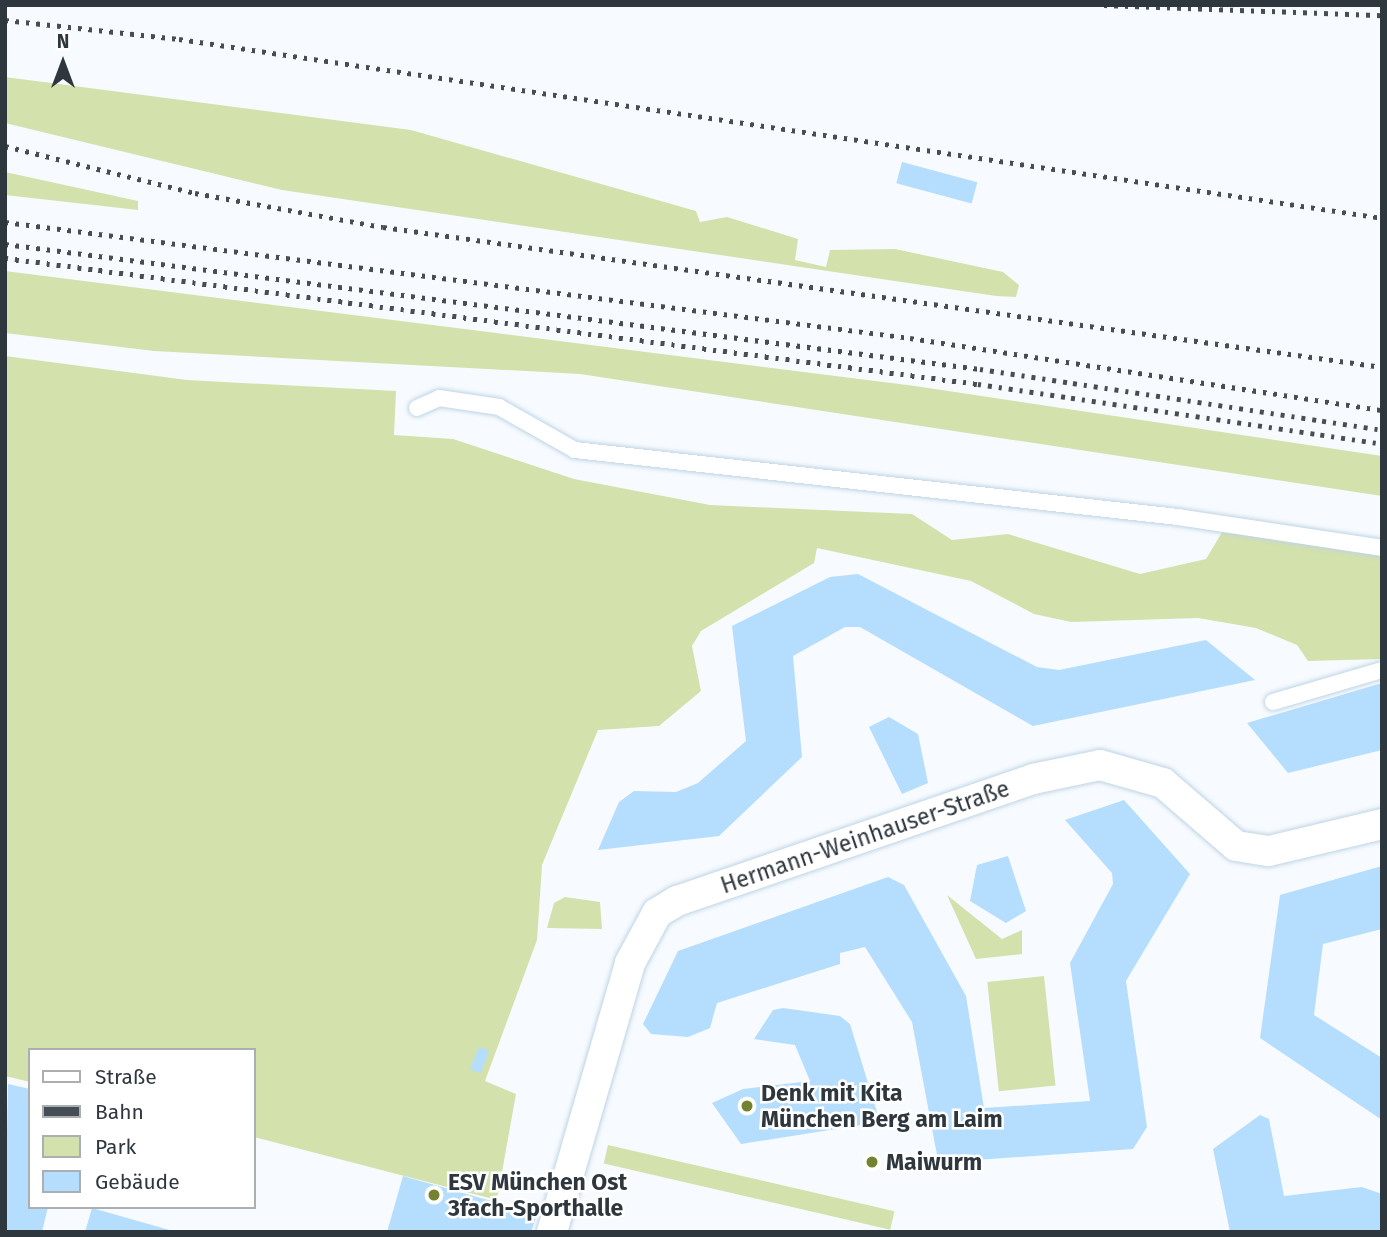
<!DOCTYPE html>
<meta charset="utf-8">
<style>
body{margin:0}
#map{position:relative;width:1387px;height:1237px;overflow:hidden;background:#f7fbff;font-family:"Fira Sans",sans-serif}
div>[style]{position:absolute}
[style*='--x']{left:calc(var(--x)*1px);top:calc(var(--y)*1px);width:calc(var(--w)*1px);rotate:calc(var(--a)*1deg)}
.green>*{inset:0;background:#d3e1ac;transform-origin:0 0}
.building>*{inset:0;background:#b5ddfd;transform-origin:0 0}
.roads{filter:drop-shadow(0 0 2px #bfd4e5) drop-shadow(0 0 2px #bfd4e5)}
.lane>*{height:16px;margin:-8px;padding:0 8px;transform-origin:8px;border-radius:8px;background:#fff}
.street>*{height:30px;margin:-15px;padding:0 15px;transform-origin:15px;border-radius:15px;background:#fff}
.rail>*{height:5px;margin-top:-2.5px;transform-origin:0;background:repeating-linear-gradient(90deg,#464e55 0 3.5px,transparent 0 10.5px)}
.dots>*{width:19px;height:19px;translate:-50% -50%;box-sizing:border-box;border:4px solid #fff;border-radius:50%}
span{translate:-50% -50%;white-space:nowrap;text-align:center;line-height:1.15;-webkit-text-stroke:5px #fff;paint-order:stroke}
.street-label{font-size:23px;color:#2f373e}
.poi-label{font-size:23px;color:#2f373e;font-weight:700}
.left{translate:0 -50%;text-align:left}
.frame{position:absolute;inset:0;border:7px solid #2f373e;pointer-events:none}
.legend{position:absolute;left:28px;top:1048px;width:228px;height:161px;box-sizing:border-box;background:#fff;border:2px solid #acafb2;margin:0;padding:9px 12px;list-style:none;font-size:21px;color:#2f373e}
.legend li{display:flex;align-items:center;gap:14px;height:35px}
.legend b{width:35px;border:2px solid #acafb2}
.north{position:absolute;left:28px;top:28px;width:70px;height:70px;-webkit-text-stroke:5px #fff;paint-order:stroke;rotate:0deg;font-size:19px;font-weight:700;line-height:28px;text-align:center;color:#2f373e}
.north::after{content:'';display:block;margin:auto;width:24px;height:32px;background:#2f373e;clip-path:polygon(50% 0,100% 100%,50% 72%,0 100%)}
</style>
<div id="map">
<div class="green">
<i style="clip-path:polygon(5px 77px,411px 130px,696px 211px,700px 222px,727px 217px,798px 239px,795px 260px,826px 267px,830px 250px,895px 249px,1003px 272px,1019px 285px,1016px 297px,996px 296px,282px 190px,5px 123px)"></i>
<i style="clip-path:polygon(5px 172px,138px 201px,138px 210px,5px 195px)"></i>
<i style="clip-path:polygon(5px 271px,915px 386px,1382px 456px,1382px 496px,580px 374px,154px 351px,5px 333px)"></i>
<i style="clip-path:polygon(5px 356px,187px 380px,396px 391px,394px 435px,453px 439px,574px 479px,710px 505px,912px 514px,952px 540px,1008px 534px,1140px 574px,1206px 559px,1224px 529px,1382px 553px,1382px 659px,1308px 661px,1297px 645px,1256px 628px,1198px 618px,1071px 622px,1034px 614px,971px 581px,817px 548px,814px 563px,701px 631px,692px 646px,701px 691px,659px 726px,598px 730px,542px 865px,537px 940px,485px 1081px,516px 1094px,497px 1200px,254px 1137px,254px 1050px,30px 1050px,30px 1082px,5px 1076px)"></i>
<i style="clip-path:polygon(947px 895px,1002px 939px,1022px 930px,1022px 954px,976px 959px)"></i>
<i style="clip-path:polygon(565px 897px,600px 902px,602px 929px,547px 928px,554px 903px)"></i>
<i style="left:1044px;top:976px;width:110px;height:57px;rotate:84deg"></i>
<i style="left:608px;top:1145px;width:294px;height:19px;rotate:13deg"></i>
</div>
<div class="building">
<i style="left:902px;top:162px;width:78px;height:22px;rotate:15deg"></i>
<i style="clip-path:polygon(858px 574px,1037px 667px,1059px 670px,1206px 640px,1255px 680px,1033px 726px,860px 627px,845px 627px,793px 656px,802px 757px,719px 836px,598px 850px,619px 802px,634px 791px,676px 792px,698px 783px,746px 741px,732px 626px,830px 577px)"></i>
<i style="clip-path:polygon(1382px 683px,1382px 750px,1288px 773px,1247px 723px)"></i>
<i style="clip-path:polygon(889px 717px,918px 734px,928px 783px,902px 794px,869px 727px)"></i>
<i style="clip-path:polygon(1124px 800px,1190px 874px,1126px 981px,1147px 1127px,1133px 1149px,948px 1162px,937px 1155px,912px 1022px,865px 947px,840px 953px,840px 964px,717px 1003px,710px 1028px,688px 1037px,651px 1034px,643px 1024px,678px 951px,888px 877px,904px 885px,966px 996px,984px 1108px,1090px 1101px,1070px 963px,1113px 884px,1112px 873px,1065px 820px)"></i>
<i style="clip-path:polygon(1008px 856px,1026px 911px,1006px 923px,970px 901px,977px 865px)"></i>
<i style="clip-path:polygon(1382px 866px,1382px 929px,1323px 944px,1314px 1015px,1382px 1058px,1382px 1120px,1260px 1038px,1280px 895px)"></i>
<i style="clip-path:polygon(783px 1008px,840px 1016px,850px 1024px,880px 1122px,741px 1144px,712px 1103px,743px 1089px,810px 1081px,795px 1045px,754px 1039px,773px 1010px)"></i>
<i style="left:479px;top:1047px;width:11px;height:24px;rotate:22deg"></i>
<i style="clip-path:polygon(8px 1084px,30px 1089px,30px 1207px,48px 1207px,42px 1232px,5px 1232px)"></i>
<i style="clip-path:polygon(1260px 1115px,1269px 1119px,1284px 1196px,1362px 1187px,1382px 1194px,1382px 1232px,1230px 1232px,1213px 1149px)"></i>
<i style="clip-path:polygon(403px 1176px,537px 1214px,531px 1232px,387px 1232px)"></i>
<i style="clip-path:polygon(92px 1208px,173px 1231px,173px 1232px,85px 1232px)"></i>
</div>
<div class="roads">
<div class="lane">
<i style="--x:417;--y:408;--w:24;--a:-24"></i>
<i style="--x:439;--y:398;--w:61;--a:8.5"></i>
<i style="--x:499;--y:407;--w:87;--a:29.5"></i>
<i style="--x:575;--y:450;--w:607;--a:6.34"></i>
<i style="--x:1178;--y:517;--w:206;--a:8.6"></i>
<i style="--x:1273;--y:702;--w:114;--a:-16.4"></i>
</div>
<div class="street">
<i style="--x:552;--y:1232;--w:280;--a:-73.8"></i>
<i style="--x:630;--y:963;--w:57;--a:-61.6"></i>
<i style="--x:657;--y:913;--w:23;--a:-31"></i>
<i style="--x:677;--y:901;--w:376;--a:-18.9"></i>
<i style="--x:1033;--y:779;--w:68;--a:-11.8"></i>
<i style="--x:1100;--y:765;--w:66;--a:15.9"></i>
<i style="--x:1163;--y:783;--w:96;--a:40.8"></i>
<i style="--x:1236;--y:846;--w:33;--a:9"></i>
<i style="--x:1269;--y:851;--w:116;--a:-13.4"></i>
</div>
</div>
<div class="rail">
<i style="--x:1104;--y:5;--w:278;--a:2.1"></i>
<i style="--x:5;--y:20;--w:175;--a:6.2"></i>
<i style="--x:179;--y:39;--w:1216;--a:8.46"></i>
<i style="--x:5;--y:146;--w:196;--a:13.9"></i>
<i style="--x:195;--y:193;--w:191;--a:10.3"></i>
<i style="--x:383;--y:227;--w:1009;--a:7.98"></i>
<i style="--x:5;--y:222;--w:912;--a:7.3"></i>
<i style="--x:910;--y:338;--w:477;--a:8.7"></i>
<i style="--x:5;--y:244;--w:983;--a:7.31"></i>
<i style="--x:980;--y:369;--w:407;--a:8.6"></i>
<i style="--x:5;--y:258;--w:981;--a:7.38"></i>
<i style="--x:978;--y:384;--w:408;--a:8.4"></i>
</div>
<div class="dots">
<i style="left:747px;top:1106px;background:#728231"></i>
<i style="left:872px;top:1162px;background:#728231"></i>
<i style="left:434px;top:1195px;background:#728231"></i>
</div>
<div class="street-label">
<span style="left:865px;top:837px;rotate:-19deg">Hermann-Weinhauser-Straße</span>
</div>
<div class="poi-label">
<span class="left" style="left:761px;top:1106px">Denk mit Kita<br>München Berg am Laim</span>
<span class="left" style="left:886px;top:1162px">Maiwurm</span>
<span class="left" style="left:448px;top:1195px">ESV München Ost<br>3fach-Sporthalle</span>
</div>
<div class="frame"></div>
<ul class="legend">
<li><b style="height:9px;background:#fff"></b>Straße</li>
<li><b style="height:9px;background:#464e55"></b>Bahn</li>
<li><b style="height:19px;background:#d3e1ac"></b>Park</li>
<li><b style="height:19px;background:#b5ddfd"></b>Gebäude</li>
</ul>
<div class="north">N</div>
</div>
